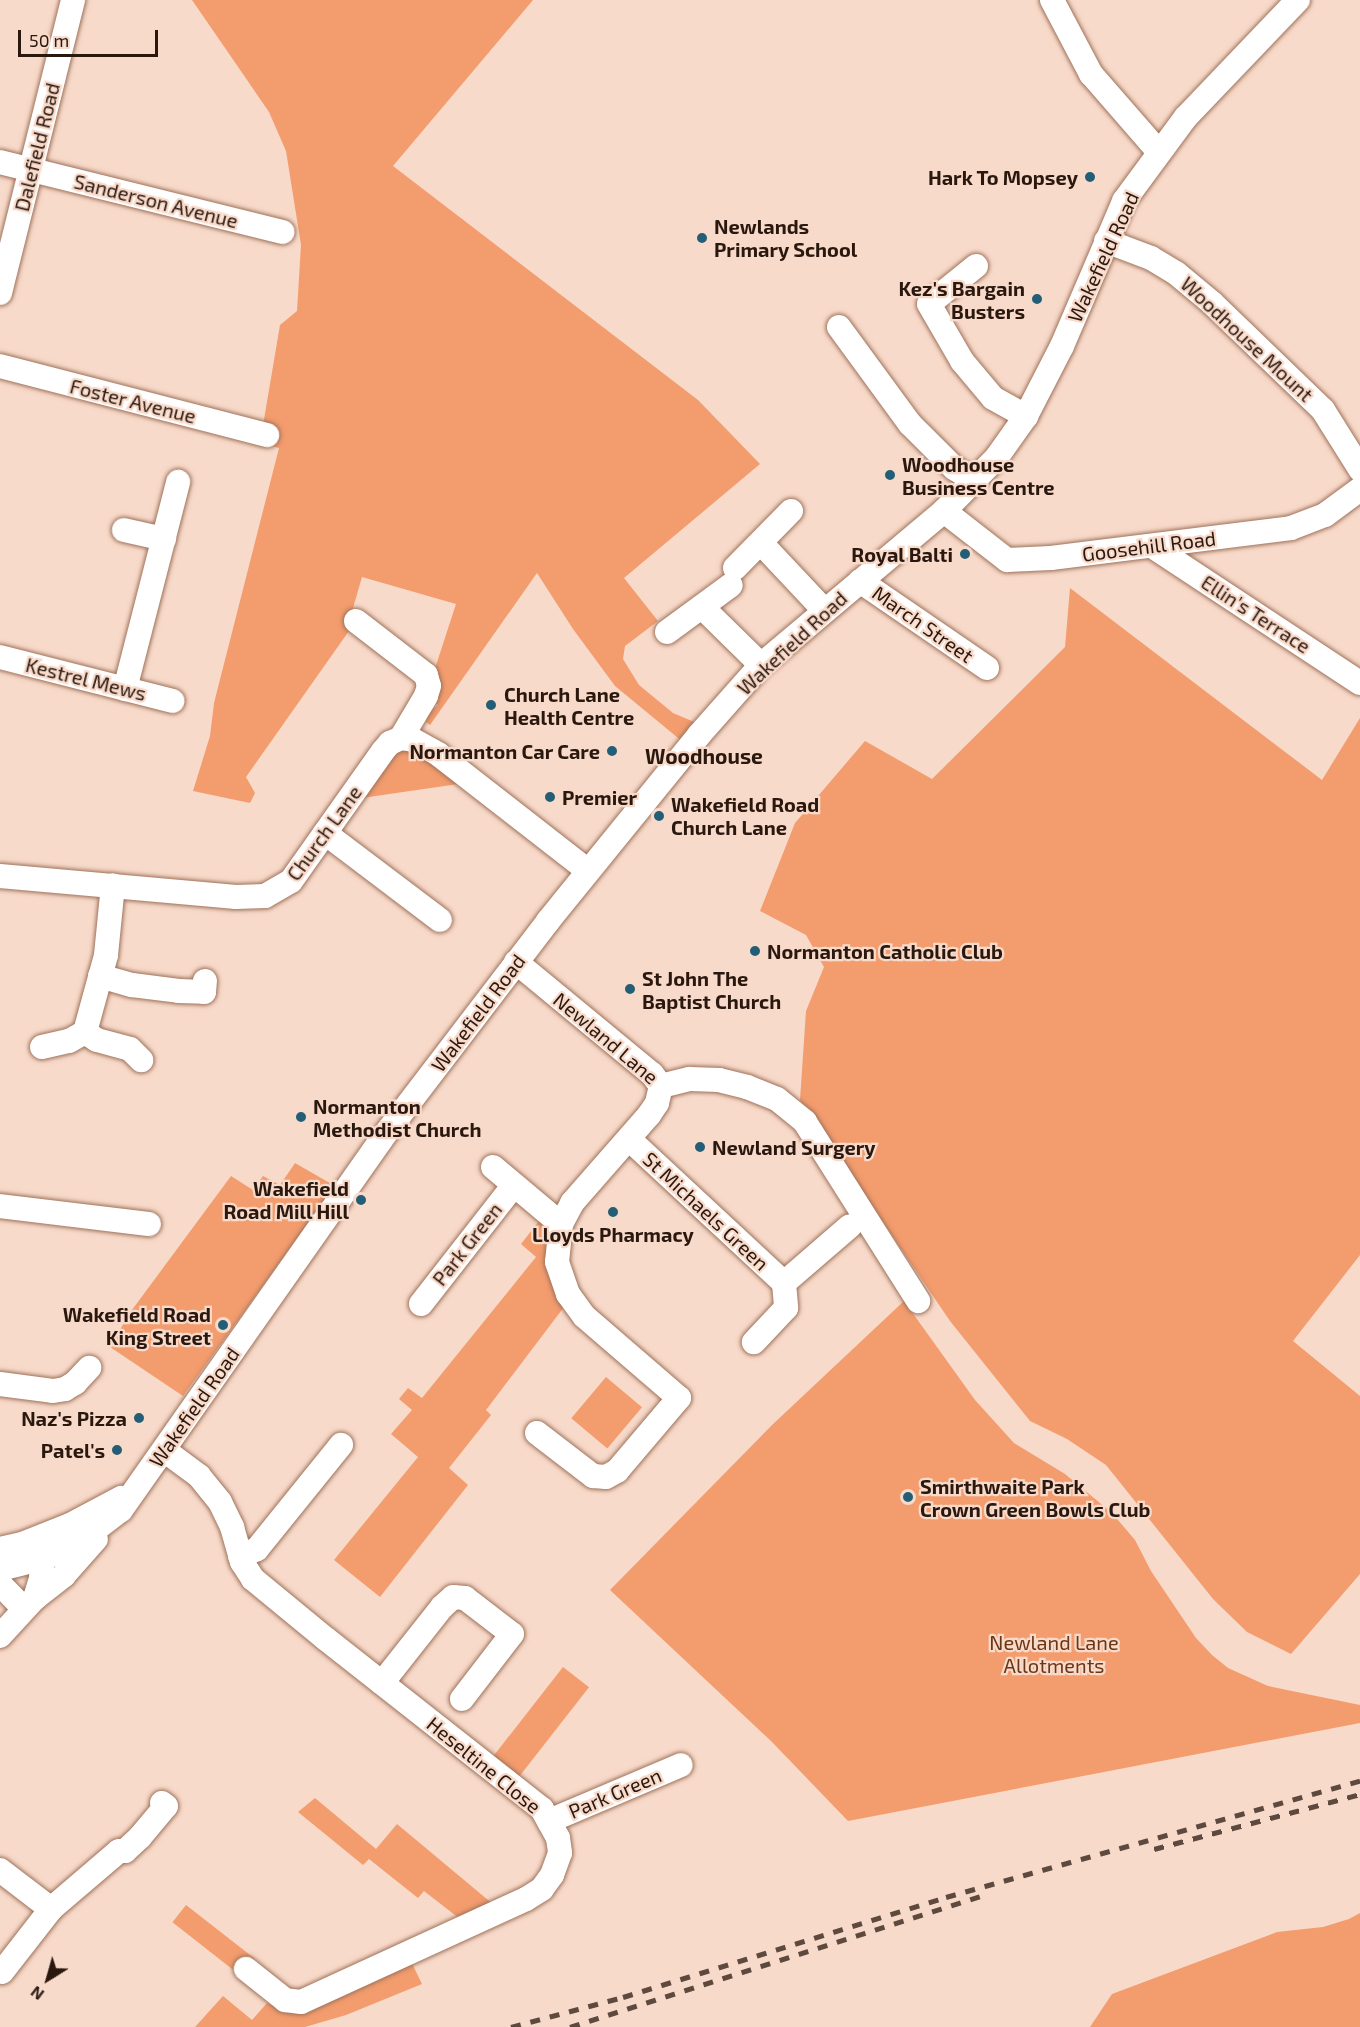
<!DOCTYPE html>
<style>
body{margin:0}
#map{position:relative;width:1360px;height:2027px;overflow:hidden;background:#f8daca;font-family:"Exo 2",sans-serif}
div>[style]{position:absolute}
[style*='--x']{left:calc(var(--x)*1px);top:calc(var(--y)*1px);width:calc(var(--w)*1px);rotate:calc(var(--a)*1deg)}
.green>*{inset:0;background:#f39c6e;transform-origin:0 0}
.roads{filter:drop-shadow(0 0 2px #9f725a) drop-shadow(0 0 2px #9f725a)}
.minor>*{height:24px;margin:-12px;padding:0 12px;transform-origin:12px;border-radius:12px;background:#fff}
.rail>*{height:4.5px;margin-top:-2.25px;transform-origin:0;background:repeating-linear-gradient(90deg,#5e493e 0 10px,transparent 0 20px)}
.dots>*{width:16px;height:16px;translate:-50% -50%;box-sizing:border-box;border:3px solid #f8daca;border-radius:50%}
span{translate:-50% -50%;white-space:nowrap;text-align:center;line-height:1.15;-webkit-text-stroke:4.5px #f8daca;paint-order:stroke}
.street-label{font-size:20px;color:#2a180f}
.poi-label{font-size:20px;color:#2a180f;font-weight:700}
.right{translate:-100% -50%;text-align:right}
.left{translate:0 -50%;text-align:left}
.park-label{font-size:20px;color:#6c3513}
.neighbourhood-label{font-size:21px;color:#2a180f;font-weight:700}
.north{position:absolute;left:18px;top:1949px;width:60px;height:60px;-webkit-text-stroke:4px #f8daca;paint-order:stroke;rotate:217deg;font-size:16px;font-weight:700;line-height:24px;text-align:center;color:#2a180f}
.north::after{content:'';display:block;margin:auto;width:21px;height:27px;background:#2a180f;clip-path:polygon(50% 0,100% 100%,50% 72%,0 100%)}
.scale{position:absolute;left:18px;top:30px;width:140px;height:27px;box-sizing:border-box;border:3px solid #2a180f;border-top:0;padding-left:8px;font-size:18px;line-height:21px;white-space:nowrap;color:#2a180f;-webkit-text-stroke:4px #f8daca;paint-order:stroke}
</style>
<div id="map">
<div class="green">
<i style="clip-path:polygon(192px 0,533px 0,393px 166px,698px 400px,760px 464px,624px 578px,658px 621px,625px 646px,623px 659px,639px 685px,673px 713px,706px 727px,689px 747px,615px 686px,573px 629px,537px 573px,430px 725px,426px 722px,427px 715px,438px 705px,426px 696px,456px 604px,362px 577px,351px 615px,356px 621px,246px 777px,255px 793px,250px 803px,193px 791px,210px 736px,214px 703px,279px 448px,260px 443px,280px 325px,297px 311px,301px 245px,286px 151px,269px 112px)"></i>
<i style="clip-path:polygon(1070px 588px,1322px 780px,1360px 718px,1360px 1255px,1293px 1341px,1360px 1396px,1360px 1574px,1291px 1654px,1247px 1632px,1213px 1599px,1106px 1465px,1067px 1439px,1030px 1421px,950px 1321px,800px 1100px,806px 1011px,824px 967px,806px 935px,760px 911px,795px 823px,865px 741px,932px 779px,1065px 647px)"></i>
<i style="clip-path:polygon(401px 738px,472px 782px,348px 800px)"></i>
<i style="clip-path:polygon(295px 1163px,335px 1186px,183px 1396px,110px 1347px,129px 1314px,231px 1176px,253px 1190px,263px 1176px,280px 1185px)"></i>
<i style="clip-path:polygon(539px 1221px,554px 1234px,564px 1307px,486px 1410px,491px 1415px,449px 1468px,468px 1485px,380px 1597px,334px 1560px,418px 1457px,391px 1434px,412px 1410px,399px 1399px,408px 1388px,422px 1398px,536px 1257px,521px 1244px)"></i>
<i style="clip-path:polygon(904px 1301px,975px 1400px,1014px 1443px,1065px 1474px,1112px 1513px,1135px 1540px,1151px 1571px,1196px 1638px,1212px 1655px,1228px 1668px,1268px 1686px,1360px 1705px,1360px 1723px,848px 1821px,772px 1742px,610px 1590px,772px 1425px)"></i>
<i style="left:606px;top:1377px;width:47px;height:54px;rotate:40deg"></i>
<i style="left:563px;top:1667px;width:33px;height:113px;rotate:38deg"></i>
<i style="clip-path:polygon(315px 1798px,376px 1849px,397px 1824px,494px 1905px,460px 1919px,424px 1891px,418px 1898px,369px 1859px,363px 1865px,298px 1812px)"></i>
<i style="left:186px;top:1905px;width:87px;height:22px;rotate:38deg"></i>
<i style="clip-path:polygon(1360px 1913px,1360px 2027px,1090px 2027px,1112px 1994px,1277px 1932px,1323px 1927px,1349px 1919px)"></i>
<i style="clip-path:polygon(407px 1953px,422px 1984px,346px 2015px,305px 2027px,195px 2027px,223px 1996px,252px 2020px,267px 2003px,276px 2007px)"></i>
</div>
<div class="roads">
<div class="minor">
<i style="--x:1052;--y:0;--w:84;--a:62.2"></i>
<i style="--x:1091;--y:74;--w:102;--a:49"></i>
<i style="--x:0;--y:162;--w:291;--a:13.9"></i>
<i style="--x:1106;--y:241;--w:48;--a:20.7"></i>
<i style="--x:1151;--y:258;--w:29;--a:31"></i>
<i style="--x:1176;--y:273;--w:47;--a:39.8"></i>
<i style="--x:1212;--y:303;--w:154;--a:43.9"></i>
<i style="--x:1323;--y:410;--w:70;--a:57.9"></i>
<i style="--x:976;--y:266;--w:60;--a:141"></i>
<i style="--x:929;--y:304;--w:66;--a:59.9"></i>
<i style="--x:962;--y:361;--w:48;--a:50"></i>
<i style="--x:993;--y:398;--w:38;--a:29"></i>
<i style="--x:0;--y:293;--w:302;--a:-76"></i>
<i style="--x:839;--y:327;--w:120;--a:53.8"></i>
<i style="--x:910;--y:424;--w:62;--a:45"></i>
<i style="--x:954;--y:468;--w:25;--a:32"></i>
<i style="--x:0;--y:366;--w:276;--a:14.5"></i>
<i style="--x:944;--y:511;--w:80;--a:37.9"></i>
<i style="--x:1007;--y:560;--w:44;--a:-2.6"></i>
<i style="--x:1051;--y:558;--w:242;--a:-7.1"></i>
<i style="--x:1291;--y:528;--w:36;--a:-21"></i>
<i style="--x:1325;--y:515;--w:44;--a:-36.6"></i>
<i style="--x:124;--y:530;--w:41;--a:12.7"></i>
<i style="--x:761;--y:543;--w:92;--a:46.8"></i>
<i style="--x:1152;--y:546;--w:249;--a:33.4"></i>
<i style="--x:735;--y:568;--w:80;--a:-45.5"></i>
<i style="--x:860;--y:581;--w:154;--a:34.4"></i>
<i style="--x:702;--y:607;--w:83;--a:44.5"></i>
<i style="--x:356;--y:621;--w:88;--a:37.6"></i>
<i style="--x:426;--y:675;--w:11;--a:75"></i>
<i style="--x:429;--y:686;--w:10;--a:107"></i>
<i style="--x:426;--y:696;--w:49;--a:120.8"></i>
<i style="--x:667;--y:632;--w:79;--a:-36.3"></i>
<i style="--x:0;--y:657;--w:178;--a:14.3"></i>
<i style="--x:125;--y:689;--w:214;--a:-75.6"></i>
<i style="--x:325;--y:833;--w:144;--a:37.1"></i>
<i style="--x:0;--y:876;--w:237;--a:5.1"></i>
<i style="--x:236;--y:897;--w:29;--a:-2"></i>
<i style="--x:265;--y:896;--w:30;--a:-30"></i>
<i style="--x:291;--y:881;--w:159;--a:-54.7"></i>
<i style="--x:383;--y:751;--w:11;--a:-49"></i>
<i style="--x:390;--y:743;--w:12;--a:-24"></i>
<i style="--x:401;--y:738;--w:12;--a:9"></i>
<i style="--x:413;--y:740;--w:29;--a:29"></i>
<i style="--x:438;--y:754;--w:189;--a:37.9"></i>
<i style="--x:516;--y:962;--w:176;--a:39.5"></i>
<i style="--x:652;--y:1074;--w:15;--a:53"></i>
<i style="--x:661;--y:1086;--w:30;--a:-14"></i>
<i style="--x:690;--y:1079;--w:29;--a:2"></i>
<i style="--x:719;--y:1080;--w:29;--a:14"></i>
<i style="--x:747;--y:1087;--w:32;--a:22"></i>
<i style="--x:777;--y:1099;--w:36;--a:39"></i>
<i style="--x:805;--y:1122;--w:212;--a:57.7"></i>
<i style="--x:100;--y:976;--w:33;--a:16"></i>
<i style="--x:132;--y:985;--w:47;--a:7.3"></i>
<i style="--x:179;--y:991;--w:25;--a:2"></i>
<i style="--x:204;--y:992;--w:11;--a:-85"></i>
<i style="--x:85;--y:1032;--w:14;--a:34"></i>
<i style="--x:97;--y:1040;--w:34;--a:15"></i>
<i style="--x:130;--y:1049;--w:16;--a:45"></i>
<i style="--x:42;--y:1047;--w:28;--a:-13"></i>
<i style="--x:69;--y:1041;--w:18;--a:-29"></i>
<i style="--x:85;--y:1032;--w:80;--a:-74.7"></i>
<i style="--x:106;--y:955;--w:70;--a:-84.3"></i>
<i style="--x:629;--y:1139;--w:212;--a:42.9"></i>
<i style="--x:784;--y:1283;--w:25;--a:85"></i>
<i style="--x:786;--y:1308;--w:47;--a:133.3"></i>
<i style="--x:493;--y:1167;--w:89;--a:40"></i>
<i style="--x:0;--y:1206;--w:150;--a:6.9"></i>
<i style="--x:784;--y:1283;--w:87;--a:-40.8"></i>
<i style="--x:421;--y:1304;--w:151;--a:-52"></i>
<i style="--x:0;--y:1384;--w:53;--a:7.5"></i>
<i style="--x:53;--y:1391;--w:12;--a:-9"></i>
<i style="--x:65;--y:1389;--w:12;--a:-31"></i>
<i style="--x:75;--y:1383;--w:21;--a:-47"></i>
<i style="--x:537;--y:1433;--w:71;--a:37.5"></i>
<i style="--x:593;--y:1476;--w:13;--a:4"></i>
<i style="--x:606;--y:1477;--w:13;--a:-29"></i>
<i style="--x:617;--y:1471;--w:96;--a:-49.7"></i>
<i style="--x:679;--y:1398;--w:125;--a:-139.2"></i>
<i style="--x:584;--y:1316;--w:27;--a:-126"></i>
<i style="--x:568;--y:1294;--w:34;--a:-109"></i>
<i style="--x:557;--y:1262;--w:38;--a:-84"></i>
<i style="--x:561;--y:1224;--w:24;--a:-62"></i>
<i style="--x:572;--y:1203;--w:117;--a:-48.8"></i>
<i style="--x:649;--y:1115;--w:14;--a:-56"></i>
<i style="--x:657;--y:1103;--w:17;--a:-77"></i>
<i style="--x:164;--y:1450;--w:44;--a:36.6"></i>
<i style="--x:199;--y:1476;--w:33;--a:51"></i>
<i style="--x:220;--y:1502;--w:28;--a:64"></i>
<i style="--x:232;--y:1527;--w:36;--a:74"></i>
<i style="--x:242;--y:1562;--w:20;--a:57"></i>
<i style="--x:253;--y:1579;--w:94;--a:39.4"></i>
<i style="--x:326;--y:1639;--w:275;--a:38.2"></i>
<i style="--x:542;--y:1809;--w:33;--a:61"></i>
<i style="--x:558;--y:1838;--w:15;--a:82"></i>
<i style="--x:560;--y:1853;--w:23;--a:110"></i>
<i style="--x:552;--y:1875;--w:17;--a:126"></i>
<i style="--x:542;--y:1889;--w:19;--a:148"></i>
<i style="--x:526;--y:1899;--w:247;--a:155.4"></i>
<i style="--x:301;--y:2002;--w:16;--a:-173"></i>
<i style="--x:285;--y:2000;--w:50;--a:-141.5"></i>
<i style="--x:0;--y:1549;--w:26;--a:-13"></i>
<i style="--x:25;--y:1543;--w:48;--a:-21.8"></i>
<i style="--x:70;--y:1525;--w:58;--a:-27.9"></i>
<i style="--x:240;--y:1556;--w:18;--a:-22"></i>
<i style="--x:257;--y:1549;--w:134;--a:-51.1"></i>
<i style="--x:0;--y:1569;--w:45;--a:-14"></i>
<i style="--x:44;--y:1558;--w:32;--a:-22"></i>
<i style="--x:74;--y:1546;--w:59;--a:-37.5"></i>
<i style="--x:121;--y:1510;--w:451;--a:-54.9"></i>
<i style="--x:380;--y:1141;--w:277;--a:-52.6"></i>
<i style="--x:548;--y:921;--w:240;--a:-50.9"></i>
<i style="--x:699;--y:735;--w:94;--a:-48.5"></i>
<i style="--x:761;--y:665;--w:239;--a:-40.1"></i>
<i style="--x:944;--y:511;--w:76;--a:-45.5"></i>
<i style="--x:997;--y:457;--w:50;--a:-54.7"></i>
<i style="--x:1026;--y:416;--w:79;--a:-62.8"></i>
<i style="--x:1062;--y:346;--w:158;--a:-66.8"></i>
<i style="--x:1124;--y:201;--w:104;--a:-53.6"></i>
<i style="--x:1186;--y:117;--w:162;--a:-46.3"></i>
<i style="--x:0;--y:1584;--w:28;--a:46"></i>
<i style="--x:35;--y:1598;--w:37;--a:-38"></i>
<i style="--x:64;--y:1575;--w:48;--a:-48.4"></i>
<i style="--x:0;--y:1636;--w:52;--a:-47.4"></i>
<i style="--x:35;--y:1598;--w:21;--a:-73"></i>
<i style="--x:41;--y:1578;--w:33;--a:-85"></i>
<i style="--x:382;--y:1683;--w:97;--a:-51.7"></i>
<i style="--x:442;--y:1607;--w:15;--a:-42"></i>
<i style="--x:453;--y:1597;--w:12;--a:5"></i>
<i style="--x:465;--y:1598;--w:59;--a:37.5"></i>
<i style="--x:512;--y:1634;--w:82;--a:127.6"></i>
<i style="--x:549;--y:1821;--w:143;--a:-23"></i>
<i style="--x:0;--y:1870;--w:64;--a:37.4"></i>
<i style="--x:2;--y:1972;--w:80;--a:-52.1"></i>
<i style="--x:51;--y:1909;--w:89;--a:-40.5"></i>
<i style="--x:119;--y:1851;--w:6;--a:0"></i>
<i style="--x:125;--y:1851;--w:21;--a:-43"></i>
<i style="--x:140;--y:1837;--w:40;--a:-50"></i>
<i style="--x:166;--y:1806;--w:5;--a:-143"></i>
</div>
</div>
<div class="rail">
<i style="--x:1154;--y:1849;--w:213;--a:-14.9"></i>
<i style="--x:511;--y:2027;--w:116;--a:-15"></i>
<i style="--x:623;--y:1997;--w:338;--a:-17.2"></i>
<i style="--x:946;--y:1897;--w:430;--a:-15.7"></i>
<i style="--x:570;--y:2027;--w:434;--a:-17.7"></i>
</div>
<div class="dots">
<i style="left:1090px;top:177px;background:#235e76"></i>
<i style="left:702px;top:238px;background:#235e76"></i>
<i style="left:1037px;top:299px;background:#235e76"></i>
<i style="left:890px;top:475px;background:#235e76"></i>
<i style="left:965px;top:554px;background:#235e76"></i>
<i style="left:491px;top:705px;background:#235e76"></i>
<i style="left:612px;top:751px;background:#235e76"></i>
<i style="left:550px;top:797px;background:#235e76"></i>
<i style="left:659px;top:816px;background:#235e76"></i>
<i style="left:755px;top:951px;background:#235e76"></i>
<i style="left:630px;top:989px;background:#235e76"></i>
<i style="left:301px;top:1117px;background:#235e76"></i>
<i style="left:700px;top:1147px;background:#235e76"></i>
<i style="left:361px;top:1200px;background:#235e76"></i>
<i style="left:613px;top:1212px;background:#235e76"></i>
<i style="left:223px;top:1325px;background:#235e76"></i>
<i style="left:139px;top:1418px;background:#235e76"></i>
<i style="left:117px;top:1450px;background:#235e76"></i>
<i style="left:908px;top:1497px;background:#235e76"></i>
</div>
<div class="street-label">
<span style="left:37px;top:147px;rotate:-76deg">Dalefield Road</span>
<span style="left:156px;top:201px;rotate:14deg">Sanderson Avenue</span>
<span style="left:1103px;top:257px;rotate:-65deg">Wakefield Road</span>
<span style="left:1247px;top:339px;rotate:43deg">Woodhouse Mount</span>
<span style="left:133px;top:401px;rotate:14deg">Foster Avenue</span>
<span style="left:1149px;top:546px;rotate:-7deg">Goosehill Road</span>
<span style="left:1256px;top:614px;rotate:33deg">Ellin's Terrace</span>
<span style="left:923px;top:624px;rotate:35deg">March Street</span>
<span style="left:792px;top:643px;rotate:-43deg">Wakefield Road</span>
<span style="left:86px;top:679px;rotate:14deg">Kestrel Mews</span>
<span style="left:324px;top:833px;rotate:-54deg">Church Lane</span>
<span style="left:478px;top:1013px;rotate:-53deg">Wakefield Road</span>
<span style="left:606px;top:1038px;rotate:40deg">Newland Lane</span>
<span style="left:706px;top:1211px;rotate:43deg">St Michaels Green</span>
<span style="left:467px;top:1244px;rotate:-52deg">Park Green</span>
<span style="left:194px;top:1407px;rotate:-55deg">Wakefield Road</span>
<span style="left:484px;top:1765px;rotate:39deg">Heseltine Close</span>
<span style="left:615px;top:1793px;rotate:-23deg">Park Green</span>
</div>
<div class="poi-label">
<span class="right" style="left:1078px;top:177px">Hark To Mopsey</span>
<span class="left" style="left:714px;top:238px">Newlands<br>Primary School</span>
<span class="right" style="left:1025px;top:300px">Kez's Bargain<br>Busters</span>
<span class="left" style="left:902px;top:476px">Woodhouse<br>Business Centre</span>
<span class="right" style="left:953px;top:554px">Royal Balti</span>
<span class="left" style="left:504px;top:706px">Church Lane<br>Health Centre</span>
<span class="right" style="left:600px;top:751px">Normanton Car Care</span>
<span class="left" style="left:562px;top:797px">Premier</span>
<span class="left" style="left:671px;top:816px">Wakefield Road<br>Church Lane</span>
<span class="left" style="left:767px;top:951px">Normanton Catholic Club</span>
<span class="left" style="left:642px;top:990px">St John The<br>Baptist Church</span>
<span class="left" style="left:313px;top:1118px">Normanton<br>Methodist Church</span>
<span class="left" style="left:712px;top:1147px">Newland Surgery</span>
<span class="right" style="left:349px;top:1200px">Wakefield<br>Road Mill Hill</span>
<span style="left:613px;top:1234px">Lloyds Pharmacy</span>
<span class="right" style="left:211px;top:1326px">Wakefield Road<br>King Street</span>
<span class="right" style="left:127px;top:1418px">Naz's Pizza</span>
<span class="right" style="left:105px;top:1450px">Patel's</span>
<span class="left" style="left:920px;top:1498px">Smirthwaite Park<br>Crown Green Bowls Club</span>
</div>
<div class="park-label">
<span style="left:1054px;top:1654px">Newland Lane<br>Allotments</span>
</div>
<div class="neighbourhood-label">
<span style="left:704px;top:756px">Woodhouse</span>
</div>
<div class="north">N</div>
<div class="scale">50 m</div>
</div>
